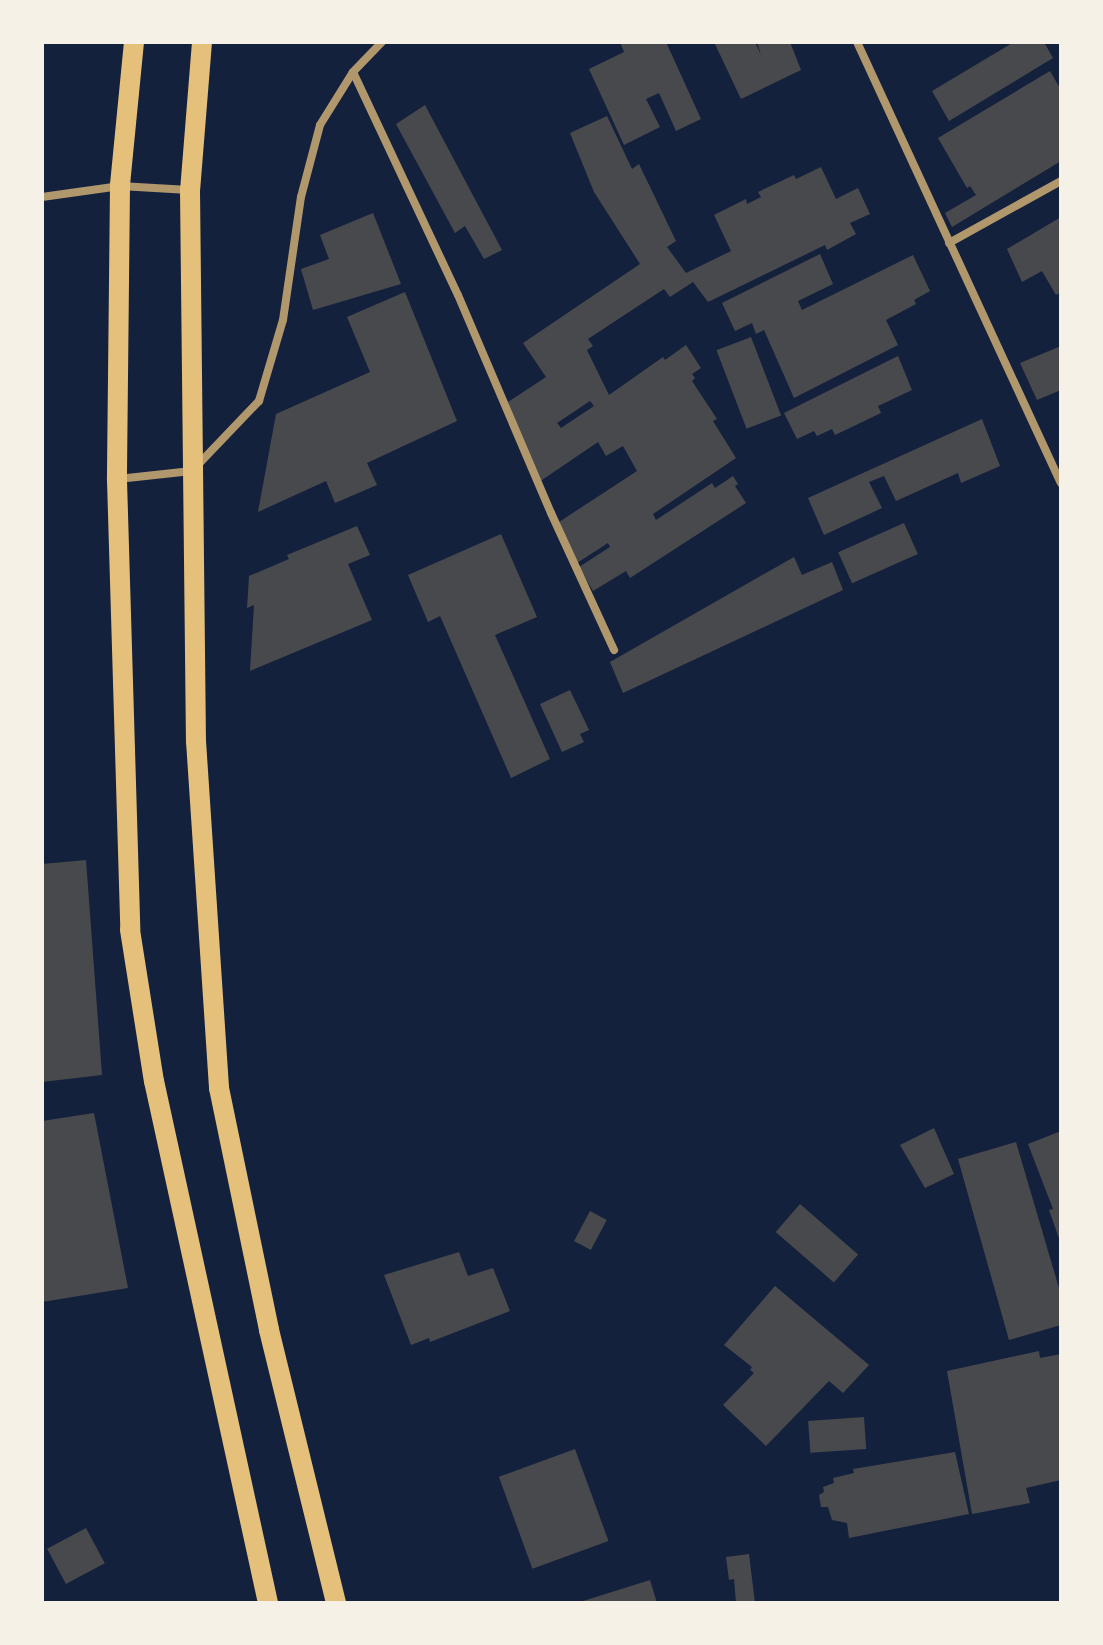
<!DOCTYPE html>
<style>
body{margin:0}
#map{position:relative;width:1103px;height:1645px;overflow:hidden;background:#14213d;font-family:"Exo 2",sans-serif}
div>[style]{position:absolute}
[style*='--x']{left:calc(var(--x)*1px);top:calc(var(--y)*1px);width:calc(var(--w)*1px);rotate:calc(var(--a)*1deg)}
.building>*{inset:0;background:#48494c;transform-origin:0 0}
.minor>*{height:8px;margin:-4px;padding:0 4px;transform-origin:4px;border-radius:4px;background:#b1986c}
.primary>*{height:20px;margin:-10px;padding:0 10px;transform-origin:10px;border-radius:10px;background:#e5c07b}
span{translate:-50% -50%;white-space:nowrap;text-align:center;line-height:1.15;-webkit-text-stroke:8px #f6f1e7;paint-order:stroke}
.frame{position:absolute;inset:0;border:44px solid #f6f1e7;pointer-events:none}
</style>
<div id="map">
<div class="building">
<i style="clip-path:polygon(620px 42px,666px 42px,701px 119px,676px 131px,659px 93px,646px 99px,660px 127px,624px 145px,589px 69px,624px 52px)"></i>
<i style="clip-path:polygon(714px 42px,755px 42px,761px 55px,757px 42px,790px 42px,801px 70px,741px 99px)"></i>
<i style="clip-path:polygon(1014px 42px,1044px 42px,1053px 58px,949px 121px,932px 91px)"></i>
<i style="clip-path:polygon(1050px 71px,1061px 90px,1061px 161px,952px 227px,945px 213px,976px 195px,970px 186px,967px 188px,938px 138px)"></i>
<i style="clip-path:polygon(425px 105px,502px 250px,484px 259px,465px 226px,455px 233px,396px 124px)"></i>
<i style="clip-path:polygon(evenodd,607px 116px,632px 169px,639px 164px,676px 241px,667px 247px,686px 273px,731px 251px,714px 215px,746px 199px,747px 204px,761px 197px,758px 192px,794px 175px,796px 179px,821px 167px,836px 199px,858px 188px,870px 214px,850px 223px,856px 234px,827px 250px,825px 245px,708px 302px,693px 282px,670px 297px,664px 289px,588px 339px,593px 346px,587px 350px,609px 395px,663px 357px,665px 360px,686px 345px,701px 368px,692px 374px,695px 378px,692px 381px,717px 419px,713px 421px,736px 458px,653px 514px,656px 520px,712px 483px,715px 488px,733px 476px,738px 484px,735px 486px,746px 503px,630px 578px,626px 571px,593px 591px,579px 567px,610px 547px,608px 543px,577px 563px,559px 522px,637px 471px,623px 446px,606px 456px,598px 442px,539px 482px,508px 402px,546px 377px,523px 343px,640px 264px,594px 192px,570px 133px,607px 116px,590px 401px,594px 406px,561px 428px,557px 423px,590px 401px)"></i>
<i style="clip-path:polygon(373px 213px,401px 284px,313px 310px,301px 269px,329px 259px,320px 235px)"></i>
<i style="clip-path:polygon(1061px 217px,1061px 292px,1056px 295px,1042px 271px,1022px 282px,1007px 249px)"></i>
<i style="clip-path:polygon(820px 254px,833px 284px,798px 301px,802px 310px,913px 255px,930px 291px,914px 300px,916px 304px,886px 320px,898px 345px,794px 398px,764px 330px,756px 334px,752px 323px,735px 331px,722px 303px)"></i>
<i style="clip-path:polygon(405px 292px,457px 421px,367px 463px,377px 485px,335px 503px,326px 481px,258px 512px,276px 414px,370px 372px,347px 317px)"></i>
<i style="left:751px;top:337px;width:84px;height:37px;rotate:69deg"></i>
<i style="clip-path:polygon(1061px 346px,1061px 390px,1037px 400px,1020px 363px)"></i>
<i style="clip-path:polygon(898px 356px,912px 390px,878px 406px,881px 413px,835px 435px,832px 429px,817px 436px,814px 431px,797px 439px,784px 413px)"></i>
<i style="clip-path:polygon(982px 419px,1000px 466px,961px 483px,958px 473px,896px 501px,884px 476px,869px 482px,882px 508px,824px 535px,808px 498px)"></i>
<i style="left:904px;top:523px;width:34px;height:72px;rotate:66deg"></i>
<i style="clip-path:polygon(357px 526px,370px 555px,348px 564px,372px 620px,250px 671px,254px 605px,247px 608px,249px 576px,289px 559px,287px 555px)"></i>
<i style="clip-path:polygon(501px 534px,537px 617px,495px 635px,550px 759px,511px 778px,440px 616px,428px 622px,408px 575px)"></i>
<i style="clip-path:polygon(794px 557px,802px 575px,832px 562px,843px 590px,623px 693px,610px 662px)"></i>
<i style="clip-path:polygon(570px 690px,589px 730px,580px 734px,584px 742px,562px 752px,540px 704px)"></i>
<i style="clip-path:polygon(86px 860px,102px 1075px,42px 1082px,42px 864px)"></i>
<i style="clip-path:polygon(94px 1113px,128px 1288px,42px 1302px,42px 1121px)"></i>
<i style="clip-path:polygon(934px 1128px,954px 1174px,925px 1188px,900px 1145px)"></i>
<i style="clip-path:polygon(1061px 1131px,1061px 1244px,1049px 1210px,1053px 1209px,1028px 1144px)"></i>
<i style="clip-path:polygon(1016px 1142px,1061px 1295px,1061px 1325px,1009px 1340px,958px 1159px)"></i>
<i style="left:800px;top:1204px;width:77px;height:37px;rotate:41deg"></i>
<i style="left:590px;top:1211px;width:19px;height:34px;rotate:28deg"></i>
<i style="clip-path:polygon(459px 1252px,468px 1276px,493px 1268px,510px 1311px,430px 1342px,429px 1338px,411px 1345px,384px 1275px)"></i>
<i style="clip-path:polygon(775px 1286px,869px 1365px,843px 1393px,829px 1381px,766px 1446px,723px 1405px,754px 1373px,750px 1370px,752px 1367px,724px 1345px)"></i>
<i style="clip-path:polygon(1039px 1351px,1040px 1358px,1061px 1354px,1061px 1480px,1026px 1488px,1030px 1503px,972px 1514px,947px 1371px)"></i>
<i style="left:864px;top:1417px;width:32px;height:56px;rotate:86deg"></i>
<i style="left:575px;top:1449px;width:98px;height:81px;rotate:70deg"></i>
<i style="clip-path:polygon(955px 1452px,969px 1514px,849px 1538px,847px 1523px,832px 1520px,828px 1507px,821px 1507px,819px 1495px,824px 1492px,823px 1487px,834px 1483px,833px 1478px,854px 1473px,853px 1469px)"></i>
<i style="left:86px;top:1528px;width:40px;height:44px;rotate:62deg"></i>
<i style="clip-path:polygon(749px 1554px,755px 1603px,736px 1603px,734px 1579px,729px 1580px,726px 1557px)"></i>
<i style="clip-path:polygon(650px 1580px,657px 1603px,580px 1603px,580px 1602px)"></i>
</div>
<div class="minor">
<i style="--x:857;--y:42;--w:486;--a:65.2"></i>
<i style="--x:353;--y:72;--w:246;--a:64.8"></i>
<i style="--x:458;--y:295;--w:237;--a:66.9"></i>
<i style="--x:551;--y:513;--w:151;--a:65.3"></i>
<i style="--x:42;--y:197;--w:79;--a:-8"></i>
<i style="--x:120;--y:186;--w:69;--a:3.3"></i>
<i style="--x:949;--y:243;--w:128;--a:-29"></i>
<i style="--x:118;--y:479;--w:74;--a:-6.2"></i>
<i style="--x:192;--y:471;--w:97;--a:-46.3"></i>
<i style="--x:259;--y:401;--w:84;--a:-73.5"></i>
<i style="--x:283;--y:320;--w:124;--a:-81.7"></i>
<i style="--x:301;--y:197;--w:74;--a:-75.2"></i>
<i style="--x:320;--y:125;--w:62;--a:-58.1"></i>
<i style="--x:353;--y:72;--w:42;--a:-46"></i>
</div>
<div class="primary">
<i style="--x:134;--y:42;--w:145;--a:95.6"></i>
<i style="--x:120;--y:186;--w:294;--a:90.6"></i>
<i style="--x:117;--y:480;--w:450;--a:88.3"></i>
<i style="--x:130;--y:930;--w:153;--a:81"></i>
<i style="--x:154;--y:1081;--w:534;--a:77.68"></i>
<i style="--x:202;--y:42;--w:148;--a:94.6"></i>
<i style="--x:190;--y:190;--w:551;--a:89.38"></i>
<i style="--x:196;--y:741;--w:348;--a:86.2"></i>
<i style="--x:219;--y:1088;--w:247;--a:78.3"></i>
<i style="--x:269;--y:1330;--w:281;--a:76.2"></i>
</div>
<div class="frame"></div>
</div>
